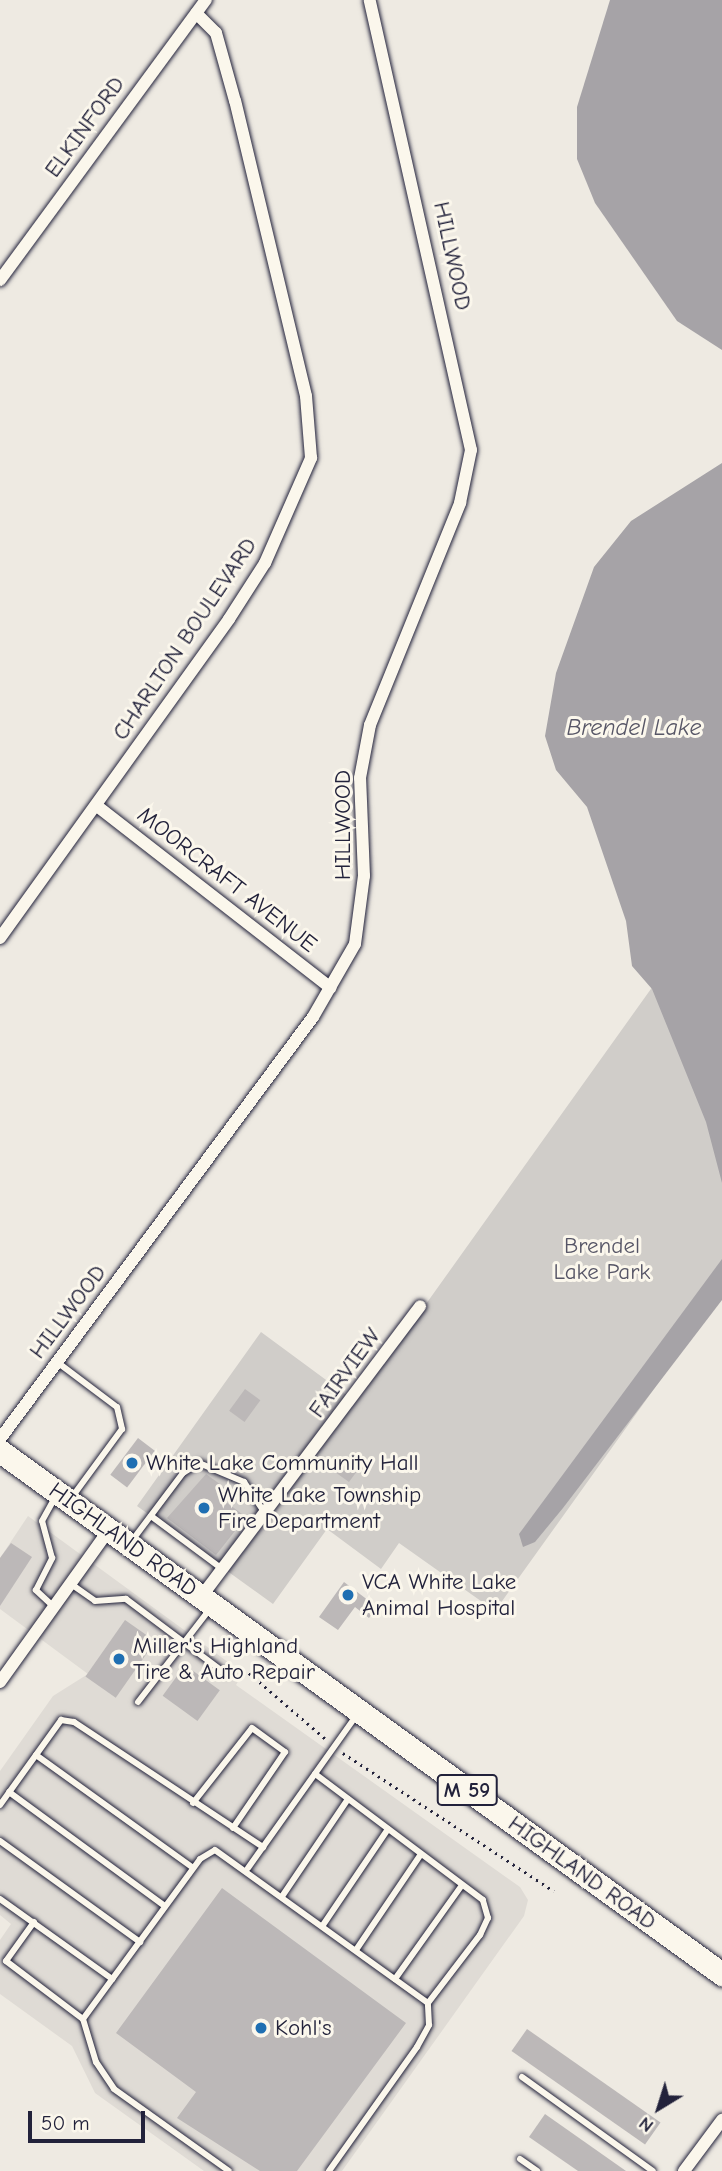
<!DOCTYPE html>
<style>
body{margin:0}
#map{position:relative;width:722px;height:2171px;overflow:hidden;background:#eeeae2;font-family:"Comic Neue",sans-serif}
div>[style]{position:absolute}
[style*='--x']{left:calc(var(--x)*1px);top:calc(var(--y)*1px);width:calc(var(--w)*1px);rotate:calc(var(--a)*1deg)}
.built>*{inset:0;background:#dfdbd5}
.green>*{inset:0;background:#d0cdc9}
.water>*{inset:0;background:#a6a3a7}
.building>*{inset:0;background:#bcb8b8;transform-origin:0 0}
.path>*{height:2.5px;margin-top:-1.25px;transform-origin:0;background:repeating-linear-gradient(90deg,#22223b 0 2px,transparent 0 7px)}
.roads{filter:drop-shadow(0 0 2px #22223b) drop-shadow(0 0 2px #22223b)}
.lane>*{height:6px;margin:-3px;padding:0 3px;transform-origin:3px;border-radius:3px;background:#fbf7ec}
.street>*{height:12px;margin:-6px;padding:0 6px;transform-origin:6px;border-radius:6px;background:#fbf7ec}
.highway>*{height:23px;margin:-11.5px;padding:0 11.5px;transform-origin:11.5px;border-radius:11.5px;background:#fbf7ec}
.dots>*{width:19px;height:19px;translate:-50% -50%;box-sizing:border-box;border:4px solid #fbf7ec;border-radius:50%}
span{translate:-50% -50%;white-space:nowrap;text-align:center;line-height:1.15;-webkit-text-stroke:6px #fbf7ec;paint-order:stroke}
.shield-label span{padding:2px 5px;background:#fbf7ec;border:2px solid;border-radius:5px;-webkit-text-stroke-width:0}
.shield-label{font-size:21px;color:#22223b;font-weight:700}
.street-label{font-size:23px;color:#22223b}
.park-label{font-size:23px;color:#565566}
.poi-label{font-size:23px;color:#22223b}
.left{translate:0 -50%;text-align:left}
.water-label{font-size:24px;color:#575666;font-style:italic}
.north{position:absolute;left:624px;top:2073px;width:70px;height:70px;-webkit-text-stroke:5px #fbf7ec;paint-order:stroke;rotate:218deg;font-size:19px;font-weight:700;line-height:28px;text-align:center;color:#22223b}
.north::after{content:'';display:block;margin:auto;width:24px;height:32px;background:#22223b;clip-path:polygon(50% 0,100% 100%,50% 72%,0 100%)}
.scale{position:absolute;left:28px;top:2111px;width:117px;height:32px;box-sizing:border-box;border:4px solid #22223b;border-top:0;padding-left:9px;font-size:21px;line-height:24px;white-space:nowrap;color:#22223b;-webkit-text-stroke:5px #fbf7ec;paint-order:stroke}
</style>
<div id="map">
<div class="built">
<i style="clip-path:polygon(28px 1516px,243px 1673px,236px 1685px,520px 1887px,528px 1900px,524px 1916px,342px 2171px,204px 2171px,95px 2093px,72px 2046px,0 1994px,0 1940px,11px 1924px,0 1915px,0 1771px,53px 1696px,88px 1674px,0 1609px,0 1558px)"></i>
</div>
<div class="green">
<i style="clip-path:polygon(688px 937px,722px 961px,722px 1294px,495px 1611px,399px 1543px,381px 1569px,327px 1529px,273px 1604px,137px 1506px,261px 1332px,356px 1402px)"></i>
</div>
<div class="water">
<i style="clip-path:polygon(610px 0,722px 0,722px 350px,677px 321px,595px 203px,577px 159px,577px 107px)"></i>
<i style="clip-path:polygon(722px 463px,722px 1183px,706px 1122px,652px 989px,632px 966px,626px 921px,587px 807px,556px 770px,545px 736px,556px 673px,594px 567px,631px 521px)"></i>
<i style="clip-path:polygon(722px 1259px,722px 1300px,563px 1508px,535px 1542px,523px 1547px,519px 1534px)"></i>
</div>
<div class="building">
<i style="left:245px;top:1389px;width:19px;height:27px;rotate:36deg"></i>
<i style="left:138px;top:1438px;width:21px;height:46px;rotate:37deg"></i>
<i style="left:343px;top:1458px;width:19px;height:16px;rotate:36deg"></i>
<i style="clip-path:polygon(206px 1474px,228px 1490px,222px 1499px,246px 1517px,216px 1555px,167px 1518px)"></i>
<i style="clip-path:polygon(11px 1543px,32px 1557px,0 1606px,0 1558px)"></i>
<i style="clip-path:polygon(344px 1582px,377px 1607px,369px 1618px,355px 1607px,338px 1630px,319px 1617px)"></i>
<i style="left:125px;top:1620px;width:37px;height:69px;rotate:35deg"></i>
<i style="left:185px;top:1665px;width:43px;height:38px;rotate:36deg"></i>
<i style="clip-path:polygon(222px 1888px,406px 2023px,297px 2171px,260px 2171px,177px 2118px,196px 2092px,116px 2033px)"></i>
<i style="left:527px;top:2029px;width:163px;height:27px;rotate:35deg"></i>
<i style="clip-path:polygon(545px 2114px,626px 2171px,578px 2171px,529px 2137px)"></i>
</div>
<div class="path">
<i style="--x:249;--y:1673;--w:103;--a:40.7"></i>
<i style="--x:343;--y:1753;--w:252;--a:33.2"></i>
</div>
<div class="roads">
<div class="lane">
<i style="--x:57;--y:1362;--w:75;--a:36.9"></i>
<i style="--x:117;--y:1407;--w:23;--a:77"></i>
<i style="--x:122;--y:1429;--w:84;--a:126.3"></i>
<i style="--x:151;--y:1516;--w:89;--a:36.7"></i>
<i style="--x:131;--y:1542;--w:86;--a:-53"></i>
<i style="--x:183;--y:1473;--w:19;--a:-32"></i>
<i style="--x:199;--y:1463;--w:49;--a:22.9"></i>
<i style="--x:244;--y:1482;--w:36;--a:56"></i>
<i style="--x:71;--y:1584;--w:29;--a:35"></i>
<i style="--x:95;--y:1601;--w:31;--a:-4"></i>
<i style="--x:126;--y:1599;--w:124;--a:36.8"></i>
<i style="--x:54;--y:1607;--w:25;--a:-137"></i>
<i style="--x:36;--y:1590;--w:36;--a:-63"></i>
<i style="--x:52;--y:1558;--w:38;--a:-105"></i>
<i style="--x:42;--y:1521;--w:26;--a:-61"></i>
<i style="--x:138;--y:1702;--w:116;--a:-52.3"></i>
<i style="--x:36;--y:1755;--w:193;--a:35.7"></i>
<i style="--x:9;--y:1792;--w:193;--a:36.2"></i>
<i style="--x:193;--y:1803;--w:95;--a:-51.8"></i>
<i style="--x:252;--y:1728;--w:41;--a:36"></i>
<i style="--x:285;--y:1752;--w:92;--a:124.4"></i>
<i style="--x:0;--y:1805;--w:105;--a:-54.3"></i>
<i style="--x:61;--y:1720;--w:13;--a:9"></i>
<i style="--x:74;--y:1722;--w:227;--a:33.5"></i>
<i style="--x:0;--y:1841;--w:173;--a:35.8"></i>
<i style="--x:248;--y:1868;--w:186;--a:-54.6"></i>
<i style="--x:283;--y:1895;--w:116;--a:-55.9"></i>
<i style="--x:0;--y:1899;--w:138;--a:35.5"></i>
<i style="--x:34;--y:1922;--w:48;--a:125.7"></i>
<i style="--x:6;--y:1961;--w:96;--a:37"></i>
<i style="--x:83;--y:2019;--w:45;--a:73.2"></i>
<i style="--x:96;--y:2062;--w:32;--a:56"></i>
<i style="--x:114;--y:2089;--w:141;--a:35.5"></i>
<i style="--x:323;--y:1925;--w:116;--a:-55.9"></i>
<i style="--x:356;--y:1950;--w:116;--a:-55.9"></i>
<i style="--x:395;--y:1979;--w:115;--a:-54.5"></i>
<i style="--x:83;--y:2019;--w:198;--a:-53.8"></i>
<i style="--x:200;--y:1859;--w:17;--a:-31"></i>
<i style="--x:215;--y:1850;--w:262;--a:35.7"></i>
<i style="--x:428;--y:2003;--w:86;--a:-52.6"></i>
<i style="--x:480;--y:1935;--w:19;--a:-65"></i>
<i style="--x:488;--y:1918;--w:19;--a:-106"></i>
<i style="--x:483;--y:1900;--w:210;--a:-143.1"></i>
<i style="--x:522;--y:2077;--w:161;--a:35.7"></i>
<i style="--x:520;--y:2159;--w:21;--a:35"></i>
<i style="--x:329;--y:2171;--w:152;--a:-54.6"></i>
<i style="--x:417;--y:2047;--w:25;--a:-61"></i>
<i style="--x:429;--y:2025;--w:22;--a:-93"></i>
</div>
<div class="street">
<i style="--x:0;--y:280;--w:348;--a:-53.7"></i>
<i style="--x:97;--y:806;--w:296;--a:37.9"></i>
<i style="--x:0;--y:938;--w:393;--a:-54.3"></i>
<i style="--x:229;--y:619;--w:67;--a:-57.3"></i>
<i style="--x:265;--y:563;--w:115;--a:-66.3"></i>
<i style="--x:311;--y:458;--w:62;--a:-94.6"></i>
<i style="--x:306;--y:396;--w:303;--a:-103.5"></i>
<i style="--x:235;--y:101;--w:71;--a:-105.6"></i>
<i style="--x:216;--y:33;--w:28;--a:-135"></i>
<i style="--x:0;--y:1439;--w:525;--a:-53.44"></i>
<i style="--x:313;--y:1017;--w:84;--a:-60.1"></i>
<i style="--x:355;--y:944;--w:69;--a:-82.5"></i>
<i style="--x:364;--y:876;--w:98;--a:-92.3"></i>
<i style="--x:360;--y:778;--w:54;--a:-79.3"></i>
<i style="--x:370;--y:725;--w:240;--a:-67.9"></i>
<i style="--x:460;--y:503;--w:54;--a:-78.3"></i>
<i style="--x:471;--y:450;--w:461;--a:-102.7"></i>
<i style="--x:201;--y:1597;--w:364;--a:-53"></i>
<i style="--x:0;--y:1682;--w:187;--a:-54.4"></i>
<i style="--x:684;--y:2171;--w:64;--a:-53.3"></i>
</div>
<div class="highway">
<i style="--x:0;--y:1451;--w:892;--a:35.92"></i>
</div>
</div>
<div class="dots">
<i style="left:132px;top:1463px;background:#1f6fb2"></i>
<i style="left:204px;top:1508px;background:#1f6fb2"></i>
<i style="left:348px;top:1595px;background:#1f6fb2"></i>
<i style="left:119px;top:1659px;background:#1f6fb2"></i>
<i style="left:261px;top:2028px;background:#1f6fb2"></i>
</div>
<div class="shield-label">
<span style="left:467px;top:1790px">M 59</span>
</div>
<div class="street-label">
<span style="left:85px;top:127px;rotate:-54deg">ELKINFORD</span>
<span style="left:452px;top:256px;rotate:78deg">HILLWOOD</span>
<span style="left:185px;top:639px;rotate:-56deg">CHARLTON BOULEVARD</span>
<span style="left:343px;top:825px;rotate:-90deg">HILLWOOD</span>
<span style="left:227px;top:880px;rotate:38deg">MOORCRAFT AVENUE</span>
<span style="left:68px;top:1312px;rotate:-53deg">HILLWOOD</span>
<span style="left:345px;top:1373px;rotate:-54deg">FAIRVIEW</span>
<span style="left:123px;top:1540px;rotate:36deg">HIGHLAND ROAD</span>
<span style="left:582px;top:1873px;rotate:36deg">HIGHLAND ROAD</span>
</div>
<div class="park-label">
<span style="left:602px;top:1259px">Brendel<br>Lake Park</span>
</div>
<div class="poi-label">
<span class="left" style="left:146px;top:1463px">White Lake Community Hall</span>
<span class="left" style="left:218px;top:1508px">White Lake Township<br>Fire Department</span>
<span class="left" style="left:362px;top:1595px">VCA White Lake<br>Animal Hospital</span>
<span class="left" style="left:133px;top:1659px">Miller's Highland<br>Tire &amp; Auto Repair</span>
<span class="left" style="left:275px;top:2028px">Kohl's</span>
</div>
<div class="water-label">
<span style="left:634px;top:728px">Brendel Lake</span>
</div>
<div class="north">N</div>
<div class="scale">50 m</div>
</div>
